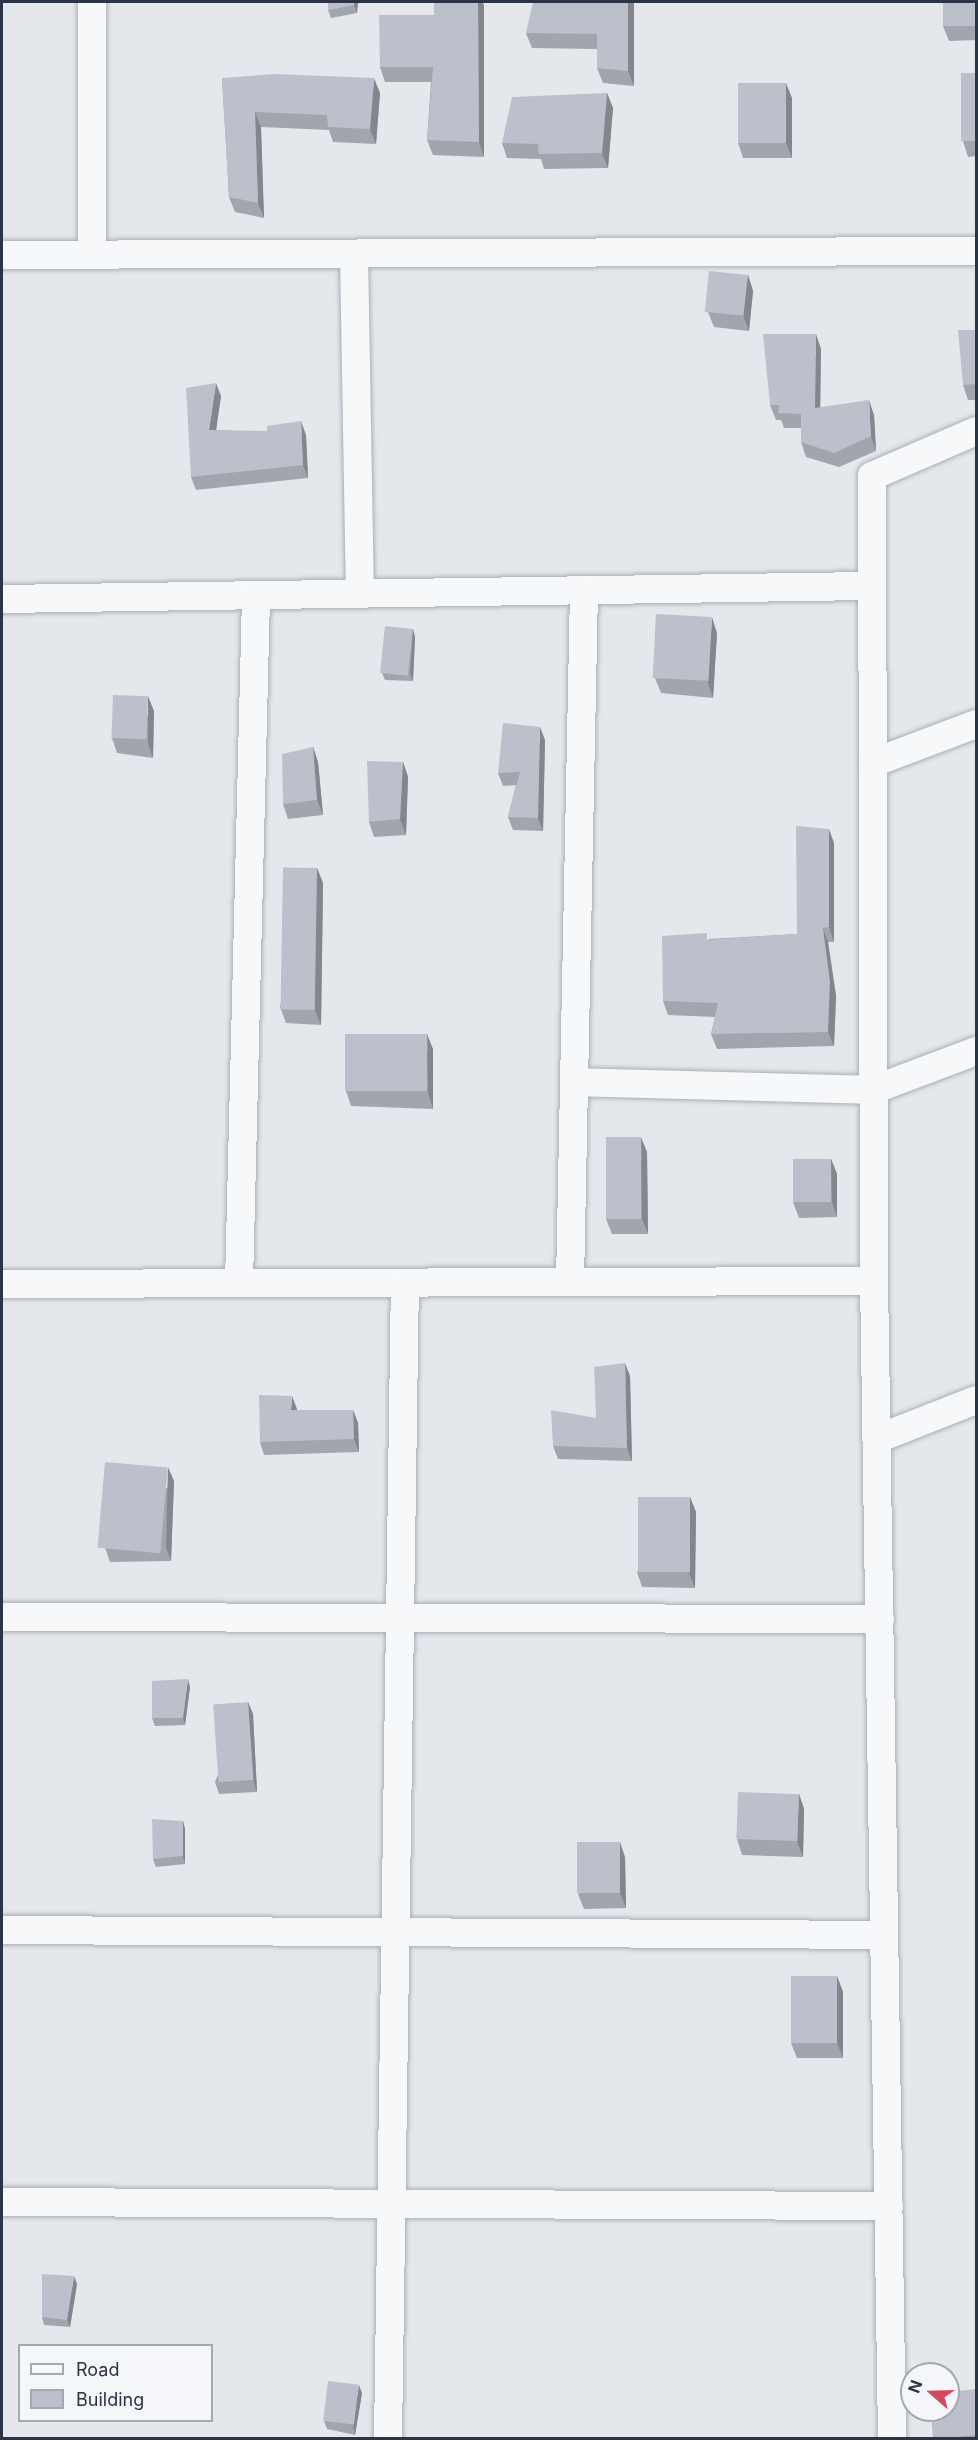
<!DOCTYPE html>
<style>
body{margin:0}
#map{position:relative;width:978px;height:2440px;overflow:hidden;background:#e4e7ec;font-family:Inter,sans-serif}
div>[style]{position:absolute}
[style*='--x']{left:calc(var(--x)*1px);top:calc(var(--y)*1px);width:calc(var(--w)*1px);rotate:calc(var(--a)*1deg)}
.roads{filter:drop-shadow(0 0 2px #a9aeb7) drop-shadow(0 0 2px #a9aeb7)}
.minor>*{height:28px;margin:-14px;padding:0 14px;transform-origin:14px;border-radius:14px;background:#f7f8fa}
.wall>*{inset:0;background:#a1a5ae}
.shaded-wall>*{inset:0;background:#83868d}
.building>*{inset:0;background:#bbc0ca;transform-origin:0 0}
span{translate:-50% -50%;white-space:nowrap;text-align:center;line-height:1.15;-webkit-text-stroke:5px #f4f6f9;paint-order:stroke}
.frame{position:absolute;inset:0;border:3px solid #2b3445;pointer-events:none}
.legend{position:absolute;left:18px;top:2344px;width:195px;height:78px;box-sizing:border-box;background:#f4f6f9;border:2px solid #a4a8b1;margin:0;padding:8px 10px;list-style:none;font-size:18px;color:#2b3445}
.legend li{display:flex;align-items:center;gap:12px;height:30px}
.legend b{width:30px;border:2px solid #a4a8b1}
.north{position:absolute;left:900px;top:2362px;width:60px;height:60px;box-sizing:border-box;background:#f4f6f9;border:2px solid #a4a8b1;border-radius:50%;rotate:290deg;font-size:16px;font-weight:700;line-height:24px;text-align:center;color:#2b3445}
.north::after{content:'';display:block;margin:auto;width:21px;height:27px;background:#d1495b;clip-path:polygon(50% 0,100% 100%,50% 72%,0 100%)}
</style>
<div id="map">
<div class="roads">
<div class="minor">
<i style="--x:92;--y:2;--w:252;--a:90"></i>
<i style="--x:354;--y:254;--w:339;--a:89"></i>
<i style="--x:2;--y:255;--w:974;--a:-0.24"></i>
<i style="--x:2;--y:599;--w:870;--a:-0.86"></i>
<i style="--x:873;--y:763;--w:110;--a:-20.7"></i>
<i style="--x:574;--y:1082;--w:299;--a:1.5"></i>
<i style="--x:873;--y:1090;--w:110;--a:-20.7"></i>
<i style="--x:570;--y:1282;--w:692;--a:-88.84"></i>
<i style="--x:239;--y:1283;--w:688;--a:-88.58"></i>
<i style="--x:2;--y:1284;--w:872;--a:-0.2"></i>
<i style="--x:877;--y:1439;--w:106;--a:-21.5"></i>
<i style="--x:2;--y:1617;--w:878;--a:0.13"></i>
<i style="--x:2;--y:1930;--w:882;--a:0.32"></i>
<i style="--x:2;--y:2202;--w:887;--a:0.26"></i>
<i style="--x:388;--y:2438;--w:1155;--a:-89.16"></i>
<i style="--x:892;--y:2438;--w:1157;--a:-90.89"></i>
<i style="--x:874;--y:1281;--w:805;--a:-90.14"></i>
<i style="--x:872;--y:476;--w:113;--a:-23.4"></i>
</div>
</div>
<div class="wall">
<i style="clip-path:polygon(328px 2px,358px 2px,357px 13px,331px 18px,328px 10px)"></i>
<i style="clip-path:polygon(434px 2px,482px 2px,484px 5px,484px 157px,433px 155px,427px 140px,431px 82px,385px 82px,380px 67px,434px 15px)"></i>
<i style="clip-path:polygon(634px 2px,634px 86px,603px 83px,597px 68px,597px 49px,532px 48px,526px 33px)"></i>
<i style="clip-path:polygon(976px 2px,976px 40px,949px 41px,943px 26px)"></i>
<i style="clip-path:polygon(976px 73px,976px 156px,968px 157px,963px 141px)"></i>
<i style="clip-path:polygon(222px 78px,380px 93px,376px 144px,333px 142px,329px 130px,261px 127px,264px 218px,235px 212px,229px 197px)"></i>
<i style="clip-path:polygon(607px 93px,613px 108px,608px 168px,544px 169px,541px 159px,507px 158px,502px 143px)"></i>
<i style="clip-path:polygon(792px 98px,792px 158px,743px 158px,738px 143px)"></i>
<i style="clip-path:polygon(748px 275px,753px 291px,749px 331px,714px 327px,708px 312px)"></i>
<i style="clip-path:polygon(976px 330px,976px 400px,968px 400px,963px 385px)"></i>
<i style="clip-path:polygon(821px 349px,820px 407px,874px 415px,876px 451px,839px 467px,806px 457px,801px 442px,801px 428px,784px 428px,781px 420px,776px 420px,770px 405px)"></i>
<i style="clip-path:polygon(221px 396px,216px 430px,306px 435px,308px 478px,196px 490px,191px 477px)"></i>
<i style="clip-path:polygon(413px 629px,415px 637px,413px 681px,385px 680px,382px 673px)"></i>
<i style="clip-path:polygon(717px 633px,713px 698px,661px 693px,655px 678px)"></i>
<i style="clip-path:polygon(154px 711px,153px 758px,117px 753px,112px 738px)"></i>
<i style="clip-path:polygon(545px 740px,543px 831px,513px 830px,508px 817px,516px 785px,503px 786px,498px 773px)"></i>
<i style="clip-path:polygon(313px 747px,318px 762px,323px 815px,288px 819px,283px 804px)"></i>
<i style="clip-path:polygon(403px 762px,408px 777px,406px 835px,374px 837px,369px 822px)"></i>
<i style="clip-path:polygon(834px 843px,834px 942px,828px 942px,836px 996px,834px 1046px,717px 1049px,711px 1034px,715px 1017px,668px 1015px,663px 1001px,709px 939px,797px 934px)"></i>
<i style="clip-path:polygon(317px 868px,323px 883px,321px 1025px,286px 1023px,280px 1007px)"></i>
<i style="clip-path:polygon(433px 1049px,433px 1109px,351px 1106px,346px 1091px)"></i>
<i style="clip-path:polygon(647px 1152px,648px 1234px,612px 1234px,606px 1219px)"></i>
<i style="clip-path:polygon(831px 1159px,837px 1174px,837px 1217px,799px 1218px,793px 1202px)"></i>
<i style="clip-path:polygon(630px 1376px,632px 1461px,558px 1459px,553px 1446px,596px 1418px)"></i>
<i style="clip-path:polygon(297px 1409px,297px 1410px,353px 1410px,358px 1423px,359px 1452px,264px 1455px,260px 1442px)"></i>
<i style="clip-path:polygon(174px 1481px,171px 1561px,110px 1562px,105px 1548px)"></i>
<i style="clip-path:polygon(690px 1497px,696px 1512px,695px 1588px,642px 1587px,637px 1572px)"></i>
<i style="clip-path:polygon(190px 1687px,185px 1725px,155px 1726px,152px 1718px)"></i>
<i style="clip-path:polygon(248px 1702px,253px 1714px,257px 1792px,219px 1794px,215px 1782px)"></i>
<i style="clip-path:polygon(799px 1794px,804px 1809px,803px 1857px,742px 1855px,737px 1839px)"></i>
<i style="clip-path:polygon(183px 1821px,185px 1829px,185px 1864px,156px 1867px,153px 1859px)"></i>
<i style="clip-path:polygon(625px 1857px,626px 1908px,584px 1909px,578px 1894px)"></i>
<i style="clip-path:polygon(837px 1976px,843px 1992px,843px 2058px,797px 2058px,791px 2043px)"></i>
<i style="clip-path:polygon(77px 2284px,70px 2327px,44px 2325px,42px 2317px)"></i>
<i style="clip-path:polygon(976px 2389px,976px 2439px,933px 2439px)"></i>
<i style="clip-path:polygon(362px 2393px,355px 2435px,327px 2429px,324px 2421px)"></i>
</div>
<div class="shaded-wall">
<i style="clip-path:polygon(354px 2px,358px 2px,357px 13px,354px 5px)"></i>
<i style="clip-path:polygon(478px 2px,482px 2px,484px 5px,484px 157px,479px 142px)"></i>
<i style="clip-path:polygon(628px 2px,634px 2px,634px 86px,628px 71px)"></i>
<i style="clip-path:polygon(374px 78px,380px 93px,376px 144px,370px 129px)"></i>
<i style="clip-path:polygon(786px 83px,792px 98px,792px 158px,786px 143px)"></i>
<i style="clip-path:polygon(607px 93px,613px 108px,608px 168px,602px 153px)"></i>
<i style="clip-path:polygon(255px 112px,261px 127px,264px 218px,258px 203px)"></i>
<i style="clip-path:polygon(748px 275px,753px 291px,749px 331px,743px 315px)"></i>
<i style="clip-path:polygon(816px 334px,821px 349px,820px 422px,815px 408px)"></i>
<i style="clip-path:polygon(216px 383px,221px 396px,214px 444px,209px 430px)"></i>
<i style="clip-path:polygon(869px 400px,874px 415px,876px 451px,871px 436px)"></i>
<i style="clip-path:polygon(301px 421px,306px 435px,308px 478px,303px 465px)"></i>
<i style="clip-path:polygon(712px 617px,717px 633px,713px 698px,708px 683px)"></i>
<i style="clip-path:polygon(413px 629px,415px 637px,413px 681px,410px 673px)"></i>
<i style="clip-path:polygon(148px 696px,154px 711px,153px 758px,148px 743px)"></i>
<i style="clip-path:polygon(540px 727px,545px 740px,543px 831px,538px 818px)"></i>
<i style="clip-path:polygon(313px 747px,318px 762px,323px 815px,317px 800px)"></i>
<i style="clip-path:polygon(403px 762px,408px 777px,406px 835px,400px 819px)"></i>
<i style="clip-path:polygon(829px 829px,834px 843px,834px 942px,829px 927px)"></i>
<i style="clip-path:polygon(317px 868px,323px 883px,321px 1025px,315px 1010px)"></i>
<i style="clip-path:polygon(823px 928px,828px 942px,836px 996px,834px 1046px,828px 1032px)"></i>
<i style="clip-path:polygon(427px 1034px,433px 1049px,433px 1109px,428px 1093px)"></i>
<i style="clip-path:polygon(641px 1137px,647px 1152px,648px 1234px,642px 1219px)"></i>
<i style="clip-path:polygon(831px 1159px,837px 1174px,837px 1217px,832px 1202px)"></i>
<i style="clip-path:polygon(625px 1363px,630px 1376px,632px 1461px,627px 1448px)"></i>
<i style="clip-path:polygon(292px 1396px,297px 1409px,296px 1423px,291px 1410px)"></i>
<i style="clip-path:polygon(353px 1410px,358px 1423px,359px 1452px,354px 1439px)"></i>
<i style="clip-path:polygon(168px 1467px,174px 1481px,171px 1561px,166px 1547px)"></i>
<i style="clip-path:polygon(690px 1497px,696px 1512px,695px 1588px,689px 1573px)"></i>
<i style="clip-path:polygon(188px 1679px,190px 1687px,185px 1725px,183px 1718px)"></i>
<i style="clip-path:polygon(248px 1702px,253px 1714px,257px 1792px,253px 1780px)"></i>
<i style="clip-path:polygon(799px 1794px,804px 1809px,803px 1857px,797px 1842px)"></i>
<i style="clip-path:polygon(183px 1821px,185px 1829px,185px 1864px,183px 1856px)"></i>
<i style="clip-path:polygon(620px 1842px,625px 1857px,626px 1908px,620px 1893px)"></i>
<i style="clip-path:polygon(837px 1976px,843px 1992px,843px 2058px,837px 2043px)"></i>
<i style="clip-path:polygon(74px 2276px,77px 2284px,70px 2327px,67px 2320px)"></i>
<i style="clip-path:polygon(359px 2385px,362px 2393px,355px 2435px,353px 2427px)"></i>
</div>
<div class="building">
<i style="clip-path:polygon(328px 2px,354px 2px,354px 5px,328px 10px)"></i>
<i style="clip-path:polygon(434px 2px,478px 2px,479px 142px,427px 140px,433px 67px,380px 67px,379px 15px,434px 15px)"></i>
<i style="clip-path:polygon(533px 2px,628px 2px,628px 71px,597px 68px,597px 34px,526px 33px)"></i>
<i style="left:943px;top:2px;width:33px;height:24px"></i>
<i style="left:961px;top:73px;width:15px;height:68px"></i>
<i style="clip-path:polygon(275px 74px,374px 78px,370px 129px,328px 127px,327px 115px,255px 112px,258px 203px,229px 197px,222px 78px)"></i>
<i style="left:738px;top:83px;width:48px;height:60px"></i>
<i style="clip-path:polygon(607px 93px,602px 153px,539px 154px,538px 144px,502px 143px,512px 97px)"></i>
<i style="left:709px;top:271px;width:39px;height:41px;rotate:6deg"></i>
<i style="clip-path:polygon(958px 330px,976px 330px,976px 384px,963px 385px)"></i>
<i style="clip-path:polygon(763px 334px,816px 334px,815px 408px,869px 400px,871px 436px,834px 453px,801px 442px,801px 414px,778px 413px,779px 405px,770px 405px)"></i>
<i style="clip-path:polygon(216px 383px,209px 430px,267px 431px,267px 426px,301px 421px,303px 465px,191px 477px,186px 388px)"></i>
<i style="left:656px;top:614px;width:56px;height:64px;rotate:3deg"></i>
<i style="left:385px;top:626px;width:28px;height:47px;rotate:6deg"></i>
<i style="left:113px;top:695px;width:35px;height:43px;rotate:2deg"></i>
<i style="clip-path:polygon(503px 723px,540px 727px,538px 818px,508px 817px,520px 772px,498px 773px)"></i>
<i style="clip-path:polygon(313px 747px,317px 800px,283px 804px,282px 754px)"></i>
<i style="clip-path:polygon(367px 761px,403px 762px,400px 819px,369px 822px)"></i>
<i style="clip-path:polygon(796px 826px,829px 829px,829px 927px,823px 928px,830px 982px,828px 1032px,711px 1034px,718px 1003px,663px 1001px,662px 936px,707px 933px,707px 940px,797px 934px)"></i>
<i style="left:317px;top:868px;width:142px;height:34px;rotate:91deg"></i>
<i style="left:345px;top:1034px;width:82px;height:57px"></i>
<i style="left:606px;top:1137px;width:35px;height:82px"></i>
<i style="left:793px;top:1159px;width:38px;height:43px"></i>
<i style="clip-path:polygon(625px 1363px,627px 1448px,553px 1446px,551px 1410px,596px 1418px,594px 1367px)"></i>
<i style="clip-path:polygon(259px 1395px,292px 1396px,291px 1410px,353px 1410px,354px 1439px,260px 1442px)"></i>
<i style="left:105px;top:1462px;width:63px;height:86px;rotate:5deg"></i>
<i style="left:638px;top:1497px;width:52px;height:75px"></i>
<i style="clip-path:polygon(188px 1679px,183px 1718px,152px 1718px,152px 1681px)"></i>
<i style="left:248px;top:1702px;width:78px;height:35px;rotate:86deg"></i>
<i style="left:738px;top:1792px;width:61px;height:47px;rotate:2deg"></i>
<i style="clip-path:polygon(152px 1819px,183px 1821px,183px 1856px,153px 1859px)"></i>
<i style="left:620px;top:1842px;width:51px;height:43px;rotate:90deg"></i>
<i style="left:791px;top:1976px;width:46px;height:67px"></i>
<i style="clip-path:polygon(42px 2274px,74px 2276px,67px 2320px,42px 2317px)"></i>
<i style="left:328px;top:2381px;width:31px;height:40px;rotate:7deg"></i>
<i style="clip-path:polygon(976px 2389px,976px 2435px,933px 2439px,931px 2410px,948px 2410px,948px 2392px)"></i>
</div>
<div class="frame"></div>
<ul class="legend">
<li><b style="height:8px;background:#f7f8fa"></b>Road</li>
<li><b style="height:16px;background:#bbc0ca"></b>Building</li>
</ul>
<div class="north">N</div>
</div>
